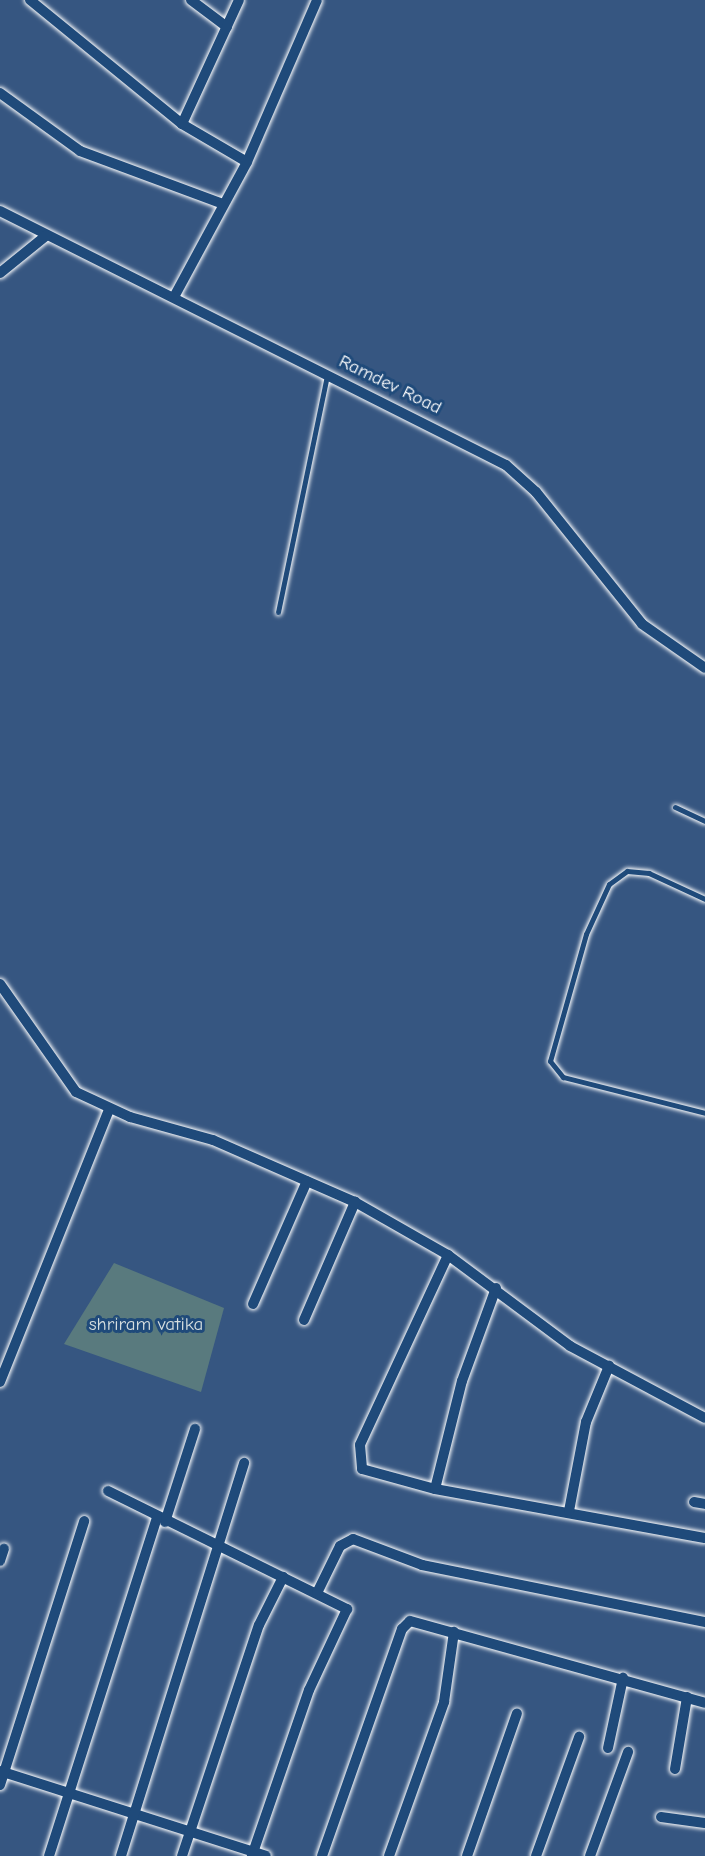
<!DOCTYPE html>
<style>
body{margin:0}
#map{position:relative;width:705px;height:1856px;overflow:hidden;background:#365681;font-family:"Comic Neue",sans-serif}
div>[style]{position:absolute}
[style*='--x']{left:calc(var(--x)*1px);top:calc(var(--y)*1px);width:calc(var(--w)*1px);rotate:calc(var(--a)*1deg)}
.green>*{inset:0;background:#597a7e}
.roads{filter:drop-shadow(0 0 2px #fff) drop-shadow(0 0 2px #fff)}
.service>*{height:5px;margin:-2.5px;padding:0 2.5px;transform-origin:2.5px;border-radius:2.5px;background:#1f4a7a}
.minor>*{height:10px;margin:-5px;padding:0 5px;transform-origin:5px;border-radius:5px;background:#1f4a7a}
span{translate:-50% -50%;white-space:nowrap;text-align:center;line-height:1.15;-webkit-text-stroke:6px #1f4a7a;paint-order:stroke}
.street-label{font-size:19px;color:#fff}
.park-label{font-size:19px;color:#d6dedf}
</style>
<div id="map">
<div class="green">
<i style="clip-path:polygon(114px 1263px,224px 1308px,201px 1392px,64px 1344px)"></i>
</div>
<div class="roads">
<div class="service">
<i style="--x:278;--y:612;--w:241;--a:-78.3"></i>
<i style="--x:675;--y:807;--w:33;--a:25"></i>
<i style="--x:705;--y:899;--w:62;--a:-155.1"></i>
<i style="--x:649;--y:873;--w:22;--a:-175"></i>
<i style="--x:627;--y:871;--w:22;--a:144"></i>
<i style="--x:609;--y:884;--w:55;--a:114.7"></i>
<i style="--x:586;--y:934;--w:132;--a:105.8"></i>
<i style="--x:550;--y:1061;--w:21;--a:51"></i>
<i style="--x:563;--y:1077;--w:146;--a:14.2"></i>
</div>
<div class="minor">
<i style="--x:30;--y:0;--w:196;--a:39.2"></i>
<i style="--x:182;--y:124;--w:75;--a:30.3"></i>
<i style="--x:191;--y:0;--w:45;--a:36.9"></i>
<i style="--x:0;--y:93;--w:99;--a:35.9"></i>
<i style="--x:80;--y:151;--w:153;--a:20.3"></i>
<i style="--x:182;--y:124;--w:136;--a:-65.3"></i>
<i style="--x:0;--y:211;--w:566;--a:26.66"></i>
<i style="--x:506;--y:465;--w:40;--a:42"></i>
<i style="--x:536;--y:492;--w:169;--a:51.2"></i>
<i style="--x:642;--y:624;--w:77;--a:34.9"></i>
<i style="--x:0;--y:273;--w:60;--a:-39"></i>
<i style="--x:174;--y:297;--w:153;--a:-61.6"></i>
<i style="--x:247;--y:162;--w:176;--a:-66.6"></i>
<i style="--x:0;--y:984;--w:132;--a:54.9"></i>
<i style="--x:76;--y:1092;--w:60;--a:24.8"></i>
<i style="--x:130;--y:1117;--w:86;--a:15.5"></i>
<i style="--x:213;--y:1140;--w:155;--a:23.6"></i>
<i style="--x:355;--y:1202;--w:107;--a:29.7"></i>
<i style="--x:448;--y:1255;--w:152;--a:36.7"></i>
<i style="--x:570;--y:1346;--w:153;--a:28.1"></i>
<i style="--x:448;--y:1255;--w:209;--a:114.9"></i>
<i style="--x:360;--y:1445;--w:24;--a:85"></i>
<i style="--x:362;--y:1469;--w:76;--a:15.3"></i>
<i style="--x:435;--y:1489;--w:274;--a:10.3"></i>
<i style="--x:253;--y:1304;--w:134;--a:-66.3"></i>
<i style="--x:304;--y:1320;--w:129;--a:-66.6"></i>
<i style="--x:0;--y:1382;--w:294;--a:-68.2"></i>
<i style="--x:435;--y:1489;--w:111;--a:-76"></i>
<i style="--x:462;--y:1381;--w:99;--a:-69.9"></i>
<i style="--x:108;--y:1491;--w:267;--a:26.3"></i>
<i style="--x:347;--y:1609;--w:89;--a:115.1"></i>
<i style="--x:309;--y:1690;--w:176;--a:109"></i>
<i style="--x:694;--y:1502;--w:11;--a:10"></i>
<i style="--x:569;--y:1511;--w:91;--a:-79.2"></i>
<i style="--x:586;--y:1422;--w:61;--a:-67.7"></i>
<i style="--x:165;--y:1522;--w:98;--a:-72.1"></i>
<i style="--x:0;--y:1561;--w:13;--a:-72"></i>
<i style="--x:317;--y:1593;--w:52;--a:-63.9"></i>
<i style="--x:340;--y:1546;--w:15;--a:-28"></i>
<i style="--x:353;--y:1539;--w:74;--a:20.6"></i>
<i style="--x:422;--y:1565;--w:289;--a:11.4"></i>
<i style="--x:608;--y:1748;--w:72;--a:-77.9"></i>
<i style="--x:675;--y:1769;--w:73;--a:-80.5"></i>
<i style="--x:0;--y:1771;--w:279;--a:17.7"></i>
<i style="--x:0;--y:1785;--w:277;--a:-72.3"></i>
<i style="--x:661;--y:1817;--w:44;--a:7.8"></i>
<i style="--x:49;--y:1856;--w:355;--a:-72.3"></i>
<i style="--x:121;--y:1856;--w:412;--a:-72.6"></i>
<i style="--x:182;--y:1856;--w:243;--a:-71.6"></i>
<i style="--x:259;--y:1625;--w:54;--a:-63.4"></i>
<i style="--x:322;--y:1856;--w:241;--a:-70.6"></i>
<i style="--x:402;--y:1629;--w:11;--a:-45"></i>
<i style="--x:410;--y:1621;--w:306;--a:15.5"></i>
<i style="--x:389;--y:1856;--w:164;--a:-70.3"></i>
<i style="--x:444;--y:1702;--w:71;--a:-81.9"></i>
<i style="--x:467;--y:1856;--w:151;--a:-70.7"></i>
<i style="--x:536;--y:1856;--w:127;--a:-70.1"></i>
<i style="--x:590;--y:1856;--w:111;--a:-69.9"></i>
</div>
</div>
<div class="street-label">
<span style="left:390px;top:385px;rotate:26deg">Ramdev Road</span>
</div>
<div class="park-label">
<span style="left:146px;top:1325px">shriram vatika</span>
</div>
</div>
